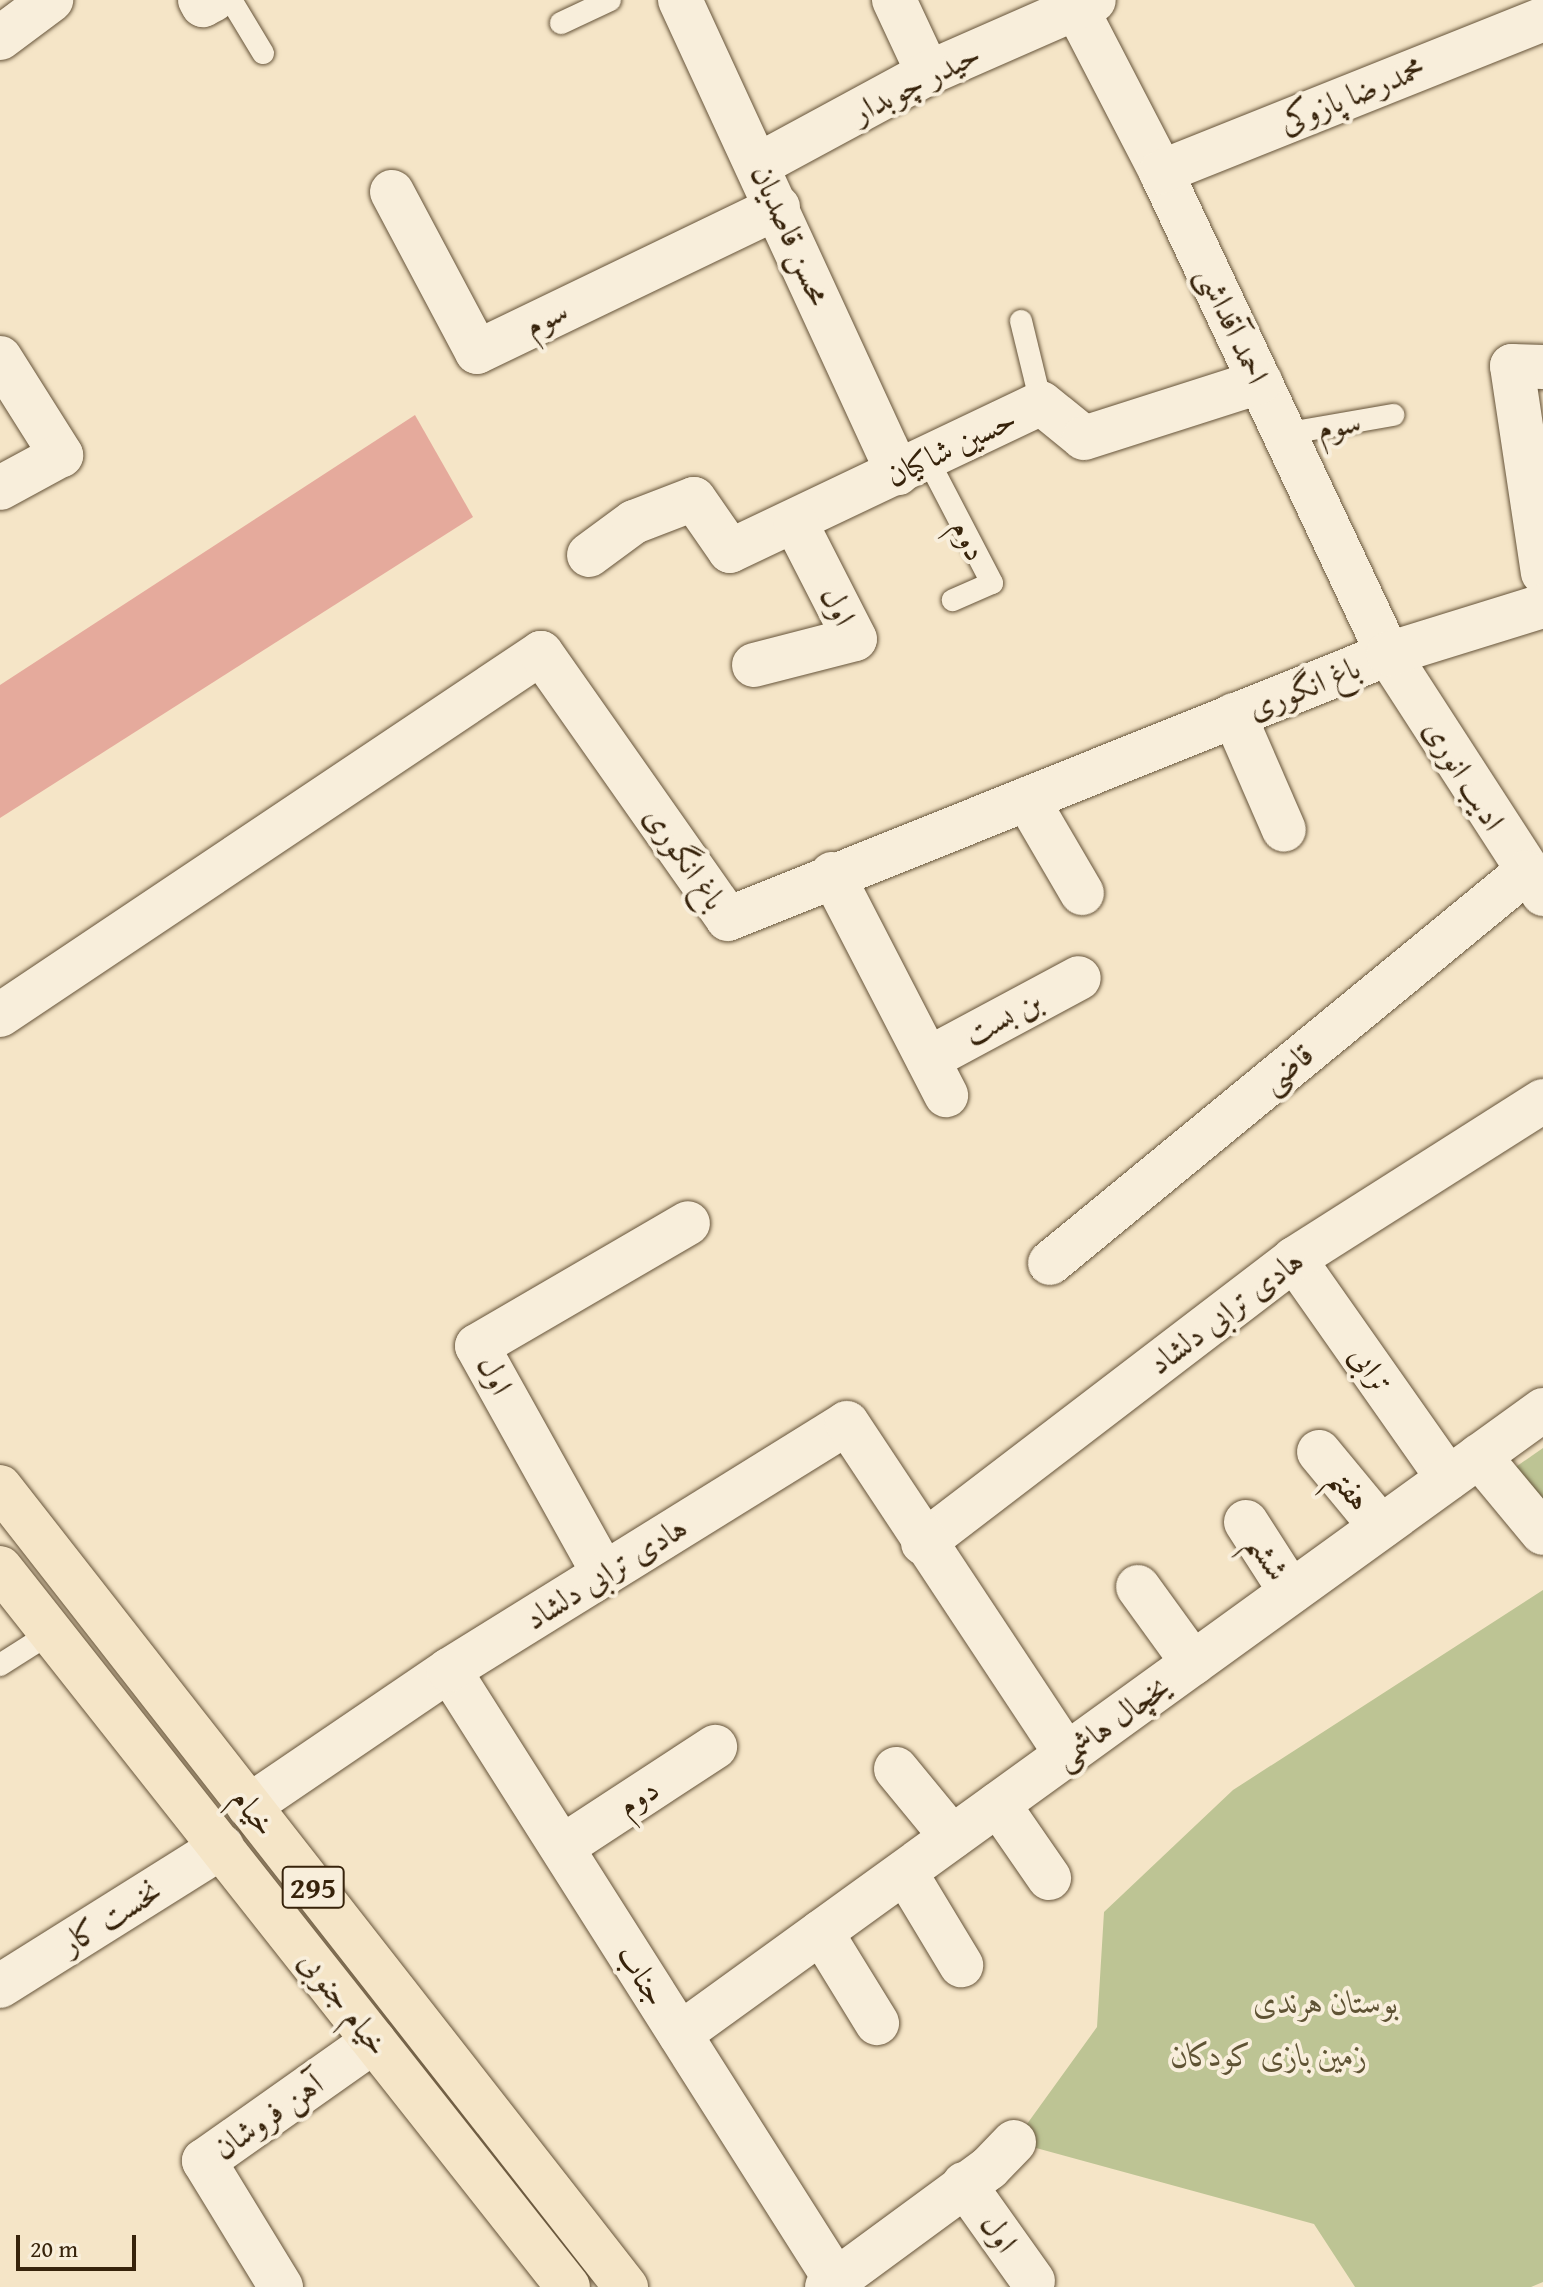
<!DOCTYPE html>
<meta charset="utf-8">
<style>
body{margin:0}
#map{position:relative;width:1543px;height:2287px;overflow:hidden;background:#f5e5c7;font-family:"Gentium Book Plus",Amiri,serif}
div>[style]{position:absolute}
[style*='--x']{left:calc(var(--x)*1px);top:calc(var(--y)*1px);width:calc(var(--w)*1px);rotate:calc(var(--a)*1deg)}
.green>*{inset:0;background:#bdc494}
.building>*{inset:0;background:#e5aa9c}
.roads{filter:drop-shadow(0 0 2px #66543a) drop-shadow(0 0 2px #66543a)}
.service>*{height:22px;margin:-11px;padding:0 11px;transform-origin:11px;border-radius:11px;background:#f8eedb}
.minor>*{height:44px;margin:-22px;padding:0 22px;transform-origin:22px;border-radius:22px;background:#f8eedb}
.primary>*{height:44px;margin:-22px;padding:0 22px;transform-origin:22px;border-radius:22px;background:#f5e5c7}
span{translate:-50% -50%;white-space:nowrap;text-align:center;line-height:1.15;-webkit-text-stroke:8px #f8eedb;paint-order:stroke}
.shield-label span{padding:2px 6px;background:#f8eedb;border:2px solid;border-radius:6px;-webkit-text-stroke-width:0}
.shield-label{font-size:30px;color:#37230b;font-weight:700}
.street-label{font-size:32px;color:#37230b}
.park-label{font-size:32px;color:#5f5334;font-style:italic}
.scale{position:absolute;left:16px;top:2235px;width:120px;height:36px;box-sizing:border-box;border:4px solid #37230b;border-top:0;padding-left:10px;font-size:24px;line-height:28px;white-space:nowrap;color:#37230b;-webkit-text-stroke:6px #f8eedb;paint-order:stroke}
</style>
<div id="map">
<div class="green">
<i style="clip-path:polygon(1543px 1448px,1543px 1534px,1497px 1480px)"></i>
<i style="clip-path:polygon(1543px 1590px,1543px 2282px,1531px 2287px,1355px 2287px,1314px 2224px,1014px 2142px,1097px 2027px,1104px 1912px,1233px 1790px)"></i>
</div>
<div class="building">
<i style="clip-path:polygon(415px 415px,473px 517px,0 818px,0 685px)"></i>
</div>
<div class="roads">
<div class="service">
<i style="--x:231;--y:0;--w:62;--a:58.9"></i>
<i style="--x:561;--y:23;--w:54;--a:-25.1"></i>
<i style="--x:1021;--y:321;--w:84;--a:76.3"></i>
<i style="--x:1284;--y:434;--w:111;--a:-9.9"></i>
<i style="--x:927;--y:458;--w:141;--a:62.5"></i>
<i style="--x:992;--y:583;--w:43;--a:156.4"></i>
<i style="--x:0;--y:1665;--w:62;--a:-32.4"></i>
</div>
<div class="minor">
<i style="--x:200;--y:0;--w:6;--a:59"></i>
<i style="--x:203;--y:5;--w:11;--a:-27"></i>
<i style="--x:680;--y:0;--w:521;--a:65.26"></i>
<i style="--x:894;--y:0;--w:81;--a:65"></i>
<i style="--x:1072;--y:0;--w:194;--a:62.6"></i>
<i style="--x:1161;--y:172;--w:533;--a:64.78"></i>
<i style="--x:1388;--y:654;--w:286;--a:57.1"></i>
<i style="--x:0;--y:38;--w:64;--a:-36.7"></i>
<i style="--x:760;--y:164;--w:191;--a:-28.4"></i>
<i style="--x:928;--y:73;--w:181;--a:-23.7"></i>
<i style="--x:1161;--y:172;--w:412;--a:-21.8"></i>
<i style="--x:392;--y:192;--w:181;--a:62"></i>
<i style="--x:477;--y:352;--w:334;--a:-25.7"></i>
<i style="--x:0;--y:358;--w:115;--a:57.8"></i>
<i style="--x:61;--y:455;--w:69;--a:151.6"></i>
<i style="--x:1543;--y:367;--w:31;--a:-178"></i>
<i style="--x:1512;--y:366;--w:209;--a:81.5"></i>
<i style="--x:589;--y:555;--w:56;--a:-36.3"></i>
<i style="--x:634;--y:522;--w:64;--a:-21"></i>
<i style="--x:694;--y:499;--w:63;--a:55.3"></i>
<i style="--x:730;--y:551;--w:344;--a:-25.4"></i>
<i style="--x:1041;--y:403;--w:55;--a:39.1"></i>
<i style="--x:1084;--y:438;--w:185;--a:-17.7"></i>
<i style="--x:754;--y:665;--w:104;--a:-14.4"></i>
<i style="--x:855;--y:639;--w:131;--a:-117.1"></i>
<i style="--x:1234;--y:715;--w:125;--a:66.5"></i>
<i style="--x:1027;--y:799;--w:109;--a:59.7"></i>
<i style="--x:832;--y:874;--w:249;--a:62.7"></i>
<i style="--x:0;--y:1015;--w:651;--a:-33.79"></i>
<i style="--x:541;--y:653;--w:325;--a:54.9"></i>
<i style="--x:728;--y:919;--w:711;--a:-21.88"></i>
<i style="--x:1388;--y:654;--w:162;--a:-17.2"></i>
<i style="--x:928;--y:1059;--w:171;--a:-28.2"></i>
<i style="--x:1294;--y:1259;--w:268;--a:54.9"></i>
<i style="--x:1050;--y:1263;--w:615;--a:-39.39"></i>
<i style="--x:1319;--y:1452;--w:97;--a:50.4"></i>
<i style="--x:1479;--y:1456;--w:100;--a:50.3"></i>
<i style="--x:1246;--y:1522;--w:83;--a:57.3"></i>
<i style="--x:923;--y:1543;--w:467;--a:-37.4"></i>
<i style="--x:1294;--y:1259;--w:295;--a:-32.4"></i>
<i style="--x:604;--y:1574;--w:261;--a:-119.1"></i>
<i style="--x:477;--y:1346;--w:244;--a:-30.2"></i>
<i style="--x:1138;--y:1587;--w:94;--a:54.1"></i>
<i style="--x:449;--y:1670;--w:721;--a:57.63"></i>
<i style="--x:896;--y:1769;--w:88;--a:50.5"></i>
<i style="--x:998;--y:1804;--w:90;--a:55.4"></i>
<i style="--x:249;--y:1806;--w:242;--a:-34.2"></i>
<i style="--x:449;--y:1670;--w:468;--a:-31.8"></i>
<i style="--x:847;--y:1423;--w:398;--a:56.5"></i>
<i style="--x:562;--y:1847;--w:183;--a:-33.2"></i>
<i style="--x:905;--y:1872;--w:109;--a:58.9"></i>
<i style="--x:821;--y:1932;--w:107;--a:58.4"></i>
<i style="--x:0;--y:1986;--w:262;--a:-32.1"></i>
<i style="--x:680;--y:2034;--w:1065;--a:-35.87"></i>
<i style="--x:964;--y:2184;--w:119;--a:54.6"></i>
<i style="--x:281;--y:2287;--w:148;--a:-121.4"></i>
<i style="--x:204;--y:2161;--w:208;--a:-35.2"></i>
<i style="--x:827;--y:2287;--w:201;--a:-36.3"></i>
<i style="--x:989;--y:2168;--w:36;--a:-46"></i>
</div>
<div class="primary">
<i style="--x:0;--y:1487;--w:1016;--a:51.96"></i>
<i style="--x:0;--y:1568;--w:916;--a:51.69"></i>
</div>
</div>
<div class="shield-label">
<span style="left:313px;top:1887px">295</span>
</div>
<div class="street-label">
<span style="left:916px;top:83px;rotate:-27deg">حیدر چوبدار</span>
<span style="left:1352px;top:95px;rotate:-22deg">محمدرضا پازوکی</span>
<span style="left:791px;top:235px;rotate:66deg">محسن قاصدیان</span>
<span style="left:546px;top:318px;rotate:-26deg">سوم</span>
<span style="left:1233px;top:325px;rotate:65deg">احمد آقداشی</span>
<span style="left:1339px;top:425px;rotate:-10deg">سوم</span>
<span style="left:951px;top:447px;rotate:-26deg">حسین شاکیان</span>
<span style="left:969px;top:540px;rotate:63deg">دوم</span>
<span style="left:838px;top:606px;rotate:63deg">اول</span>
<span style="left:1304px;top:688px;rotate:-22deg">باغ انگوری</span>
<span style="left:1464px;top:775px;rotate:58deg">ادیب انوری</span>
<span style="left:685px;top:858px;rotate:55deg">باغ انگوری</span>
<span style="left:1003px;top:1018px;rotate:-28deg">بن بست</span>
<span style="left:1287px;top:1068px;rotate:-39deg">قاضی</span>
<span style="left:1226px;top:1312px;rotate:-37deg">هادی ترابی دلشاد</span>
<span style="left:1371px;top:1369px;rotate:55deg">ترابی</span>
<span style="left:495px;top:1375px;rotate:63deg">اول</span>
<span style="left:1350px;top:1489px;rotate:50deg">هفتم</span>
<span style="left:1268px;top:1557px;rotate:57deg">ششم</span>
<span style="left:606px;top:1573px;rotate:-32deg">هادی ترابی دلشاد</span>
<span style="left:1112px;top:1722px;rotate:-36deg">یخچال هاشمی</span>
<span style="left:638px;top:1797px;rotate:-33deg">دوم</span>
<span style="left:254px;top:1812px;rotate:52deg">خیام</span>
<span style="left:111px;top:1917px;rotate:-32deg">نخست کار</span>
<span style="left:642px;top:1975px;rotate:58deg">جناب</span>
<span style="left:344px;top:2003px;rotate:52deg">خیام جنوبی</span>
<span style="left:268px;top:2116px;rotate:-35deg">آهن فروشان</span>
<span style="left:999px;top:2233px;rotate:55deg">اول</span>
</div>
<div class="park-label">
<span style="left:1326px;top:2002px">بوستان هرندی</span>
<span style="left:1269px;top:2055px">زمین بازی کودکان</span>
</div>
<div class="scale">20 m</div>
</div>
